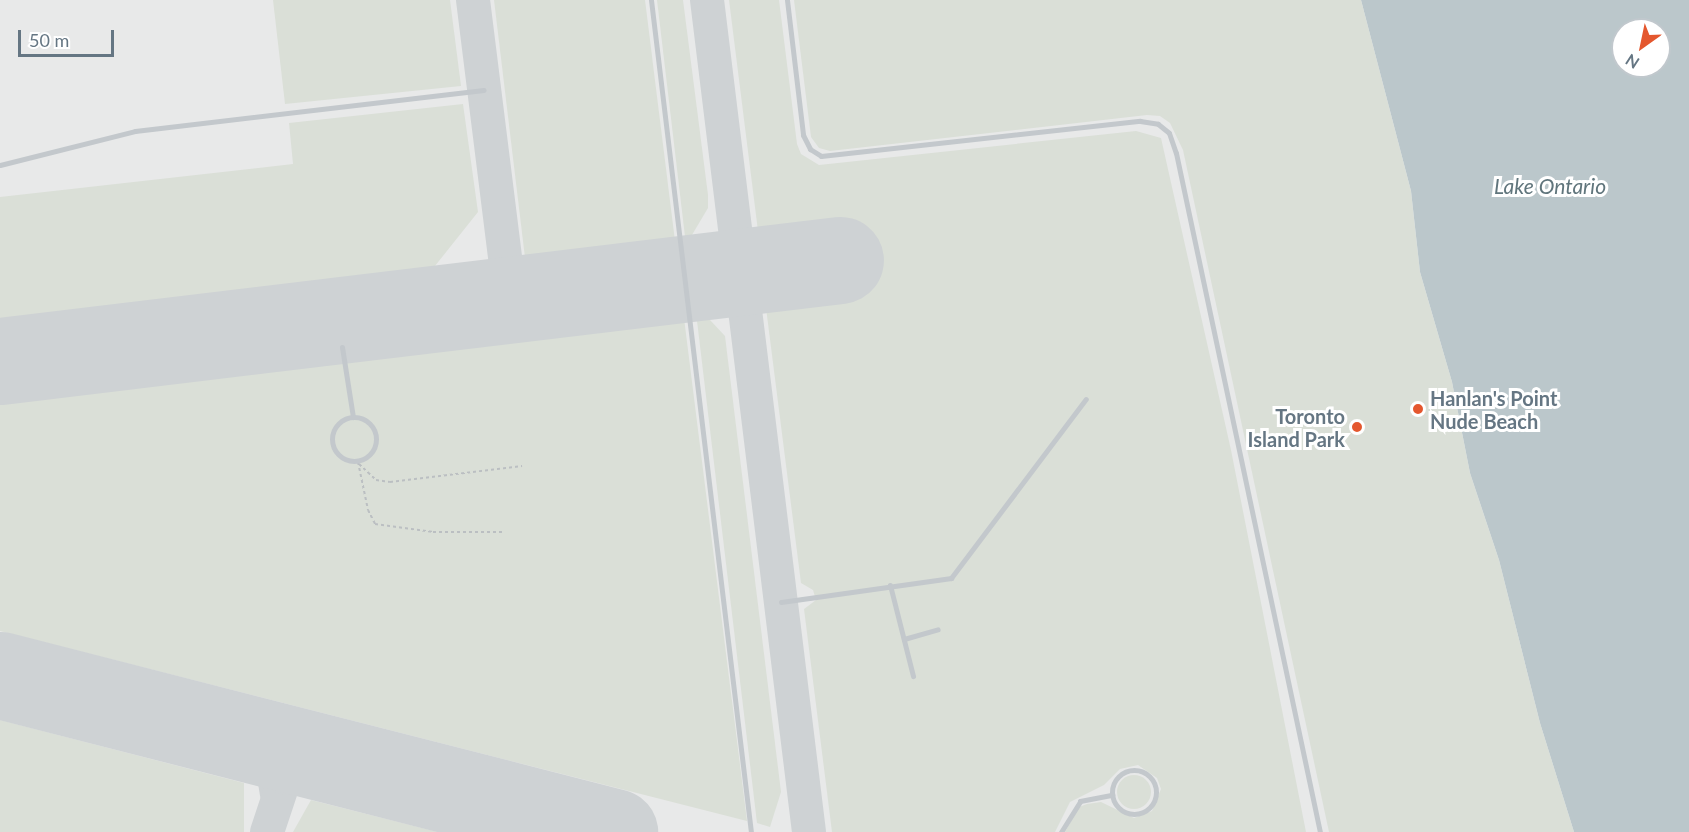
<!DOCTYPE html>
<style>
body{margin:0}
#map{position:relative;width:1689px;height:832px;overflow:hidden;background:#fafaf8;font-family:Lato,sans-serif}
div>[style]{position:absolute}
[style*='--x']{left:calc(var(--x)*1px);top:calc(var(--y)*1px);width:calc(var(--w)*1px);rotate:calc(var(--a)*1deg)}
.built>*{inset:0;background:#e8e9e9}
.green>*{inset:0;background:#dadfd7}
.round{border-radius:50%}
.water>*{inset:0;background:#bbc7cb}
.taxiway>*{height:34px;margin:-17px;padding:0 17px;transform-origin:17px;border-radius:17px;background:#ced2d4}
.runway>*{height:87px;margin:-43.5px;padding:0 43.5px;transform-origin:43.5px;border-radius:43.5px;background:#ced2d4}
.path>*{height:2px;margin-top:-1px;transform-origin:0;background:repeating-linear-gradient(90deg,#bbbfc2 0 3px,transparent 0 6px)}
.service>*{height:5px;margin:-2.5px;padding:0 2.5px;transform-origin:2.5px;border-radius:2.5px;background:#c3c8cc}
.service>.ring{margin:-2.5px;padding:0;box-sizing:content-box;background:none;border:5px solid #c3c8cc;border-radius:50%}
.dots>*{width:16px;height:16px;translate:-50% -50%;box-sizing:border-box;border:3px solid #fff;border-radius:50%}
span{translate:-50% -50%;white-space:nowrap;text-align:center;line-height:1.15;-webkit-text-stroke:6px #fff;paint-order:stroke}
.poi-label{font-size:20px;color:#657683;font-weight:700}
.left{translate:0 -50%;text-align:left}
.right{translate:-100% -50%;text-align:right}
.water-label{font-size:21px;color:#60757c;font-style:italic}
.north{position:absolute;left:1611px;top:18px;width:60px;height:60px;box-sizing:border-box;background:#fff;border:2px solid #c1c8cd;border-radius:50%;rotate:213deg;font-size:16px;font-weight:700;line-height:24px;text-align:center;color:#657683}
.north::after{content:'';display:block;margin:auto;width:21px;height:27px;background:#e4572e;clip-path:polygon(50% 0,100% 100%,50% 72%,0 100%)}
.scale{position:absolute;left:18px;top:30px;width:96px;height:27px;box-sizing:border-box;border:3px solid #657683;border-top:0;padding-left:8px;font-size:18px;line-height:21px;white-space:nowrap;color:#657683;-webkit-text-stroke:4px #fff;paint-order:stroke}
</style>
<div id="map">
<div class="built">
<i style="clip-path:polygon(0 0,806px 0,1183px 98px,1338px 832px,0 832px)"></i>
</div>
<div class="green">
<i style="clip-path:polygon(273px 0,450px 0,461px 86px,285px 104px)"></i>
<i style="clip-path:polygon(494px 0,645px 0,675px 241px,670px 248px,526px 266px)"></i>
<i style="clip-path:polygon(657px 0,683px 0,708px 195px,708px 208px,686px 245px)"></i>
<i style="clip-path:polygon(729px 0,779px 0,797px 144px,801px 154px,819px 165px,1136px 131px,1161px 138px,1231px 450px,1306px 832px,1065px 832px,1079px 807px,1087px 804px,1101px 802px,1134px 818px,1152px 811px,1161px 789px,1157px 778px,1138px 765px,1120px 769px,1104px 785px,1070px 802px,1055px 832px,832px 832px,804px 609px,816px 600px,813px 590px,801px 583px,765px 300px,847px 287px,840px 229px,759px 239px)"></i>
<i style="clip-path:polygon(794px 0,1361px 0,1411px 191px,1420px 272px,1452px 382px,1470px 473px,1499px 560px,1540px 723px,1574px 832px,1329px 832px,1183px 150px,1170px 123px,1160px 116px,1147px 115px,830px 151px,819px 148px,811px 137px)"></i>
<i style="clip-path:polygon(463px 104px,478px 212px,423px 281px,0 333px,0 197px,293px 164px,289px 123px)"></i>
<i style="clip-path:polygon(695px 304px,725px 336px,781px 792px,770px 827px,757px 823px)"></i>
<i style="clip-path:polygon(675px 306px,683px 310px,747px 821px,0 631px,0 391px)"></i>
<i style="clip-path:polygon(0 720px,244px 783px,244px 832px,0 832px)"></i>
<i class="round" style="left:1117px;top:775px;width:34px;height:34px"></i>
<i style="clip-path:polygon(311px 800px,438px 832px,293px 832px)"></i>
</div>
<div class="water">
<i style="clip-path:polygon(evenodd,1361px 0,1689px 0,1689px 832px,1574px 832px,1540px 723px,1499px 560px,1470px 473px,1452px 382px,1420px 272px,1411px 191px,1361px 0,1623px 30px,1659px 30px,1659px 66px,1623px 66px,1623px 30px)"></i>
</div>
<div class="taxiway">
<i style="--x:473;--y:0;--w:301;--a:82.9"></i>
<i style="--x:707;--y:0;--w:838;--a:83.01"></i>
<i style="--x:239;--y:736;--w:25;--a:34"></i>
<i style="--x:260;--y:750;--w:18;--a:47"></i>
<i style="--x:272;--y:763;--w:30;--a:81"></i>
<i style="--x:267;--y:832;--w:57;--a:-71.6"></i>
<i style="--x:285;--y:778;--w:24;--a:-35"></i>
<i style="--x:305;--y:764;--w:26;--a:-9"></i>
</div>
<div class="runway">
<i style="--x:0;--y:361;--w:846;--a:-6.86"></i>
<i style="--x:0;--y:675;--w:634;--a:14.34"></i>
</div>
<div class="path">
<i style="--x:358;--y:462;--w:49;--a:78.2"></i>
<i style="--x:368;--y:510;--w:16;--a:63"></i>
<i style="--x:375;--y:524;--w:59;--a:7.9"></i>
<i style="--x:433;--y:532;--w:71;--a:0"></i>
<i style="--x:359;--y:464;--w:23;--a:43"></i>
<i style="--x:376;--y:480;--w:14;--a:8"></i>
<i style="--x:390;--y:482;--w:133;--a:-6.9"></i>
</div>
<div class="service">
<i style="--x:651;--y:0;--w:838;--a:83.15"></i>
<i style="--x:787;--y:0;--w:136;--a:83.2"></i>
<i style="--x:803;--y:135;--w:16;--a:63"></i>
<i style="--x:810;--y:149;--w:13;--a:32"></i>
<i style="--x:821;--y:156;--w:321;--a:-6.3"></i>
<i style="--x:1140;--y:121;--w:18;--a:9"></i>
<i style="--x:1158;--y:124;--w:14;--a:39"></i>
<i style="--x:1169;--y:133;--w:21;--a:71"></i>
<i style="--x:1176;--y:153;--w:694;--a:78.03"></i>
<i style="--x:0;--y:165;--w:139;--a:-14.1"></i>
<i style="--x:135;--y:131;--w:351;--a:-6.7"></i>
<i style="--x:342;--y:347;--w:71;--a:81.1"></i>
<i class="ring" style="left:332px;top:417px;width:39px;height:39px"></i>
<i style="--x:890;--y:585;--w:94;--a:75.8"></i>
<i style="--x:781;--y:602;--w:172;--a:-8"></i>
<i style="--x:951;--y:578;--w:224;--a:-53"></i>
<i style="--x:904;--y:639;--w:35;--a:-16"></i>
<i class="ring" style="left:1112px;top:770px;width:39px;height:39px"></i>
<i style="--x:1061;--y:832;--w:36;--a:-58"></i>
<i style="--x:1080;--y:801;--w:33;--a:-11"></i>
</div>
<div class="dots">
<i style="left:1418px;top:409px;background:#e4572e"></i>
<i style="left:1357px;top:427px;background:#e4572e"></i>
</div>
<div class="poi-label">
<span class="left" style="left:1430px;top:410px">Hanlan's Point<br>Nude Beach</span>
<span class="right" style="left:1345px;top:428px">Toronto<br>Island Park</span>
</div>
<div class="water-label">
<span style="left:1550px;top:186px">Lake Ontario</span>
</div>
<div class="north">N</div>
<div class="scale">50 m</div>
</div>
